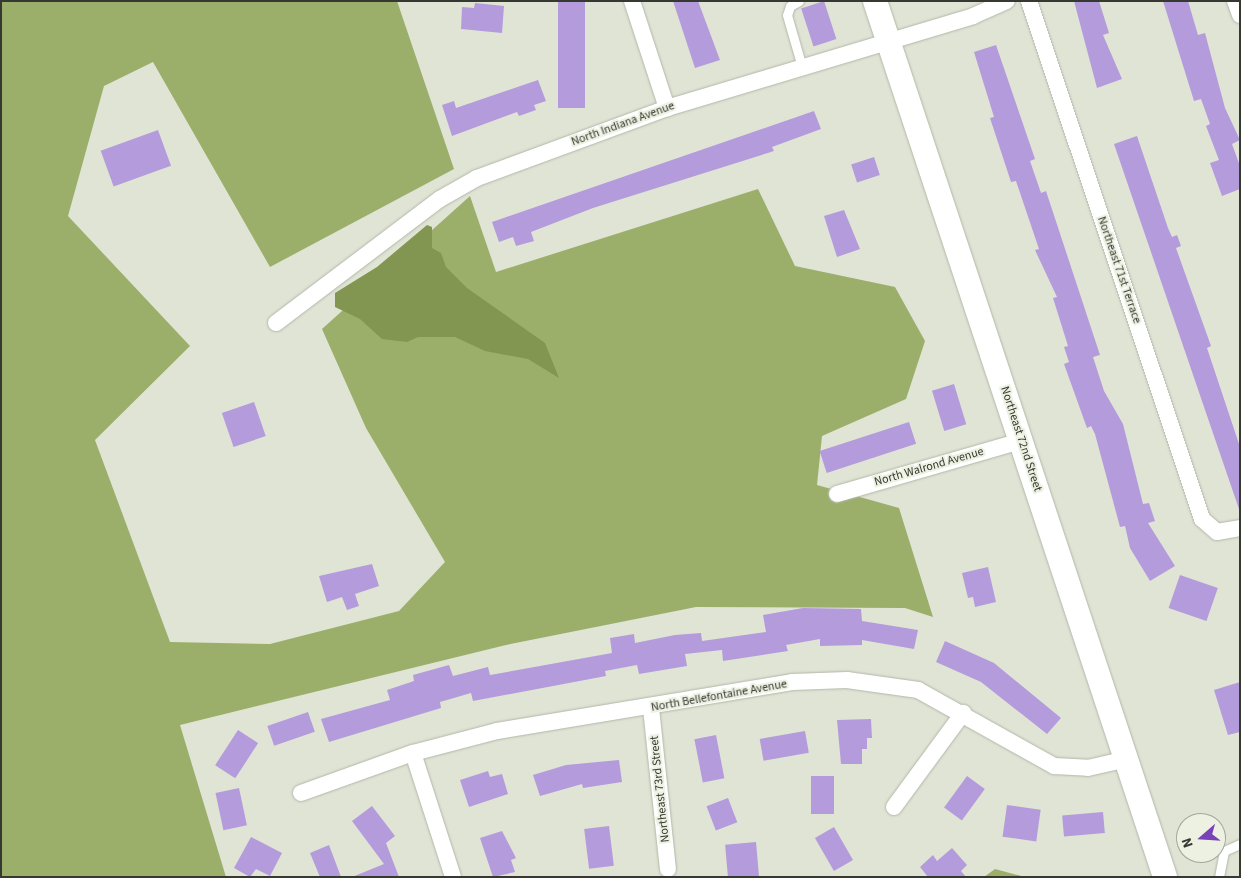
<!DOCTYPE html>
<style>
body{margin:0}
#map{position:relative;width:1241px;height:878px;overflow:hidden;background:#dfe4d5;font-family:"Source Sans 3",sans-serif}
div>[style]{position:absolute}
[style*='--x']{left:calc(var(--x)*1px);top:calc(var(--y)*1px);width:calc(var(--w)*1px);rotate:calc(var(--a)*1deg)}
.forest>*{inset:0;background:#9baf6a}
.water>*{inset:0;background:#829551}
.building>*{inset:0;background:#b49bdc;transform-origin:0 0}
.roads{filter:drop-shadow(0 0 1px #b2b7a8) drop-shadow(0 0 1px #b2b7a8)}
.lane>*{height:9px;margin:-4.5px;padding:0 4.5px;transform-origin:4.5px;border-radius:4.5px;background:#fff}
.street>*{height:16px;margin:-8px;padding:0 8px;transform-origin:8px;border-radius:8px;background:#fff}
.secondary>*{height:24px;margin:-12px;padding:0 12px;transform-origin:12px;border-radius:12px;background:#fff}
span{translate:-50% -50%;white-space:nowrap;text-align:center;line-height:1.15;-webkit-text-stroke:4px #ecf1e2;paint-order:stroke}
.street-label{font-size:12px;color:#363832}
.frame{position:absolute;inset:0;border:2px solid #363832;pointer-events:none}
.north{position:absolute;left:1176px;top:813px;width:50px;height:50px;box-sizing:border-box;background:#ecf1e2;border:1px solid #a3a79c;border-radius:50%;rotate:251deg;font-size:14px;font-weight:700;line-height:20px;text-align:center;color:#363832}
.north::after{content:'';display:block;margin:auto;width:18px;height:22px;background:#7942b8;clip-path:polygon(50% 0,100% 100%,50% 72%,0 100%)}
</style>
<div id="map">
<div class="forest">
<i style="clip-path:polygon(1px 1px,397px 1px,454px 169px,270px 267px,153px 62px,104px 86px,68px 216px,190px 346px,95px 440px,170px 642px,270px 644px,399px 611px,445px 562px,366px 428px,322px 329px,470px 196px,496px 272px,758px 189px,795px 266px,895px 287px,925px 341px,906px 399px,822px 436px,817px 485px,899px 508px,933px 617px,905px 608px,696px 607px,506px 645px,180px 725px,226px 877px,1px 877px)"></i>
<i style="clip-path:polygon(995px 869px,1025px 877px,984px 877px)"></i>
</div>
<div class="water">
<i style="clip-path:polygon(427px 225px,432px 227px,432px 248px,441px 253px,446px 267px,467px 288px,545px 343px,559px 378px,528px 359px,485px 351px,455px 337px,418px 337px,407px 342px,382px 339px,360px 319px,335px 307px,335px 293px,377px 267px)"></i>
</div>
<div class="building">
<i style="left:558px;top:1px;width:27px;height:107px"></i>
<i style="clip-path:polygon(673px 1px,698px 1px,720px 60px,695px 68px)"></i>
<i style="left:824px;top:1px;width:40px;height:24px;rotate:72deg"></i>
<i style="clip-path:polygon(1074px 1px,1099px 1px,1109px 33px,1103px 35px,1122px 79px,1097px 88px)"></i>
<i style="clip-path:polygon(1163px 1px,1188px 1px,1198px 35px,1205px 33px,1225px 108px,1240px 140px,1232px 144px,1240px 166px,1240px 189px,1222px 196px,1210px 163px,1219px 160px,1206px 126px,1210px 124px,1201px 99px,1194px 101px)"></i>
<i style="clip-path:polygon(475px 3px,504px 6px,502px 33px,461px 29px,462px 7px,474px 8px)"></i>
<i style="clip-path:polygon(996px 45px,1035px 159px,1030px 161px,1041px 193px,1046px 191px,1100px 355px,1093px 357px,1104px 391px,1123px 424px,1143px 504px,1149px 503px,1155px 521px,1148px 523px,1175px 566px,1150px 581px,1130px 548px,1125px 526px,1120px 527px,1095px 434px,1091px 426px,1087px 428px,1064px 364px,1069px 362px,1064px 347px,1068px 346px,1053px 298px,1057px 297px,1035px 250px,1039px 249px,1016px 181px,1011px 182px,990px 118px,994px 117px,974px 52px)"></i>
<i style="clip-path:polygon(538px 80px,546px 101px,534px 105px,536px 110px,519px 116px,517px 112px,452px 136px,442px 105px,454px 101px,456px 108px)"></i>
<i style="clip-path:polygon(814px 111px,821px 129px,772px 147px,774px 151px,593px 208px,531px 232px,534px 241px,516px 246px,513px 237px,499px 242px,492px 222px)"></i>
<i style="left:158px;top:130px;width:38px;height:61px;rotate:70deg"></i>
<i style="clip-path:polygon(1137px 136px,1168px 228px,1172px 237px,1177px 235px,1181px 246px,1176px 248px,1211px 346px,1207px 348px,1240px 447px,1240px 512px,1114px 144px)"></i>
<i style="left:874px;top:157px;width:19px;height:24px;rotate:72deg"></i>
<i style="clip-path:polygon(844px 210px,860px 249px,837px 257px,824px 216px)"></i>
<i style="left:954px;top:384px;width:42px;height:23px;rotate:73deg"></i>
<i style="left:254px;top:402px;width:36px;height:34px;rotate:71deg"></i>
<i style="left:909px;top:422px;width:23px;height:94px;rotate:72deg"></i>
<i style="clip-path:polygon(372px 564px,379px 586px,355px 594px,359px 606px,347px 610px,342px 597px,327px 602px,319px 576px)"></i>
<i style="clip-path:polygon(988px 567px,996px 602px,975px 607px,973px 597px,968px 598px,962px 573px)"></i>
<i style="left:1180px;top:575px;width:40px;height:35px;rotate:19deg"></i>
<i style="clip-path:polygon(803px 608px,861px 609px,862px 621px,918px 630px,914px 649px,862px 640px,862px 645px,820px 646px,820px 639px,786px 645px,788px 651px,723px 661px,722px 650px,685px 654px,687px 666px,639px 674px,637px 665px,605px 671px,606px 676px,473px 701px,471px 693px,440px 702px,441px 708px,329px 742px,321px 719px,390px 700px,387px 690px,414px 681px,413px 675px,449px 665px,453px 676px,488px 667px,490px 675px,612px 653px,610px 638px,634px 634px,635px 643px,675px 635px,701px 633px,702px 641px,766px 632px,763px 615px)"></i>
<i style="clip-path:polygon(945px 641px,994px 663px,1061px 718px,1047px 734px,981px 682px,936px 662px)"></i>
<i style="clip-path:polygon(1240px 682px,1240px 732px,1228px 735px,1214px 690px)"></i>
<i style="left:308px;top:712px;width:21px;height:43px;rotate:71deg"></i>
<i style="clip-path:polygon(871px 719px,872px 738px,867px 738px,867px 749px,862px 749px,862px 764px,841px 764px,837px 720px)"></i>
<i style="left:238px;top:730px;width:24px;height:42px;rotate:33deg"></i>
<i style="left:805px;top:731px;width:22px;height:46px;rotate:80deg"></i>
<i style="left:716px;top:735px;width:44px;height:22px;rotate:79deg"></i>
<i style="clip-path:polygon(619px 760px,622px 782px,583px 788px,582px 784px,540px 796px,533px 775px,566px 765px)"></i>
<i style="clip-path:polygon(488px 771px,490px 777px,502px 774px,508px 794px,469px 807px,460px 780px)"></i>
<i style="left:811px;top:776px;width:23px;height:38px"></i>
<i style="left:967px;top:776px;width:22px;height:39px;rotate:36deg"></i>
<i style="left:239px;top:788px;width:38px;height:24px;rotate:78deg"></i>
<i style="left:728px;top:798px;width:26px;height:23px;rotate:69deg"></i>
<i style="left:1007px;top:805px;width:34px;height:32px;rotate:8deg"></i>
<i style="clip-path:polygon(372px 806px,395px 836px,386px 843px,399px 877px,352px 877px,384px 864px,352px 821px)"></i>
<i style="left:1103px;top:812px;width:21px;height:41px;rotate:85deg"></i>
<i style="left:609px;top:826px;width:40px;height:25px;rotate:83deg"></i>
<i style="left:834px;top:827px;width:38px;height:22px;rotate:60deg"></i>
<i style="clip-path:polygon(502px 831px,516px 858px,511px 860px,515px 872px,493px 877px,480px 838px)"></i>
<i style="clip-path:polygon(251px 837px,282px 853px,270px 876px,256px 869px,250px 877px,234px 868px)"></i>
<i style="left:756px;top:842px;width:35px;height:31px;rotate:85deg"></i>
<i style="clip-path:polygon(329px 845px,341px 877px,320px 877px,310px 853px)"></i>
<i style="clip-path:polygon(952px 848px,967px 865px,961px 871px,966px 877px,928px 877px,920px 867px,933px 855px,937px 861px)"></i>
</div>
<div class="roads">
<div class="lane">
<i style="--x:799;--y:1;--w:10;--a:151"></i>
<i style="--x:790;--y:6;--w:9;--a:108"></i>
<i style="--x:787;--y:15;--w:54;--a:73.9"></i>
<i style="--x:1219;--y:877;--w:26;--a:-79"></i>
<i style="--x:1224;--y:851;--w:17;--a:-24"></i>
</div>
<div class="street">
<i style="--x:632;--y:1;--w:113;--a:71.9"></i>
<i style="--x:1029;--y:1;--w:546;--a:71.53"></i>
<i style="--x:1202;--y:519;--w:20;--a:41"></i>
<i style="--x:1217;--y:532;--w:23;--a:-10"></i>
<i style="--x:1235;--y:1;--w:15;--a:70"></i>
<i style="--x:276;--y:323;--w:206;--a:-37.1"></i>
<i style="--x:440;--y:199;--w:43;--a:-29.6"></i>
<i style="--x:477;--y:178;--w:202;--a:-20.2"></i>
<i style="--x:667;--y:108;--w:320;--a:-16.7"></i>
<i style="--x:973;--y:16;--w:37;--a:-24"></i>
<i style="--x:837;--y:494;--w:191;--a:-16.1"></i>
<i style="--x:651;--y:708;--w:162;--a:84"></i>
<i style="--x:413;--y:753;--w:130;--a:72.1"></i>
<i style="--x:301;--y:793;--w:119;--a:-19.7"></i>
<i style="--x:413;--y:753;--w:87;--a:-14.7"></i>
<i style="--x:497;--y:731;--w:299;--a:-9.4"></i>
<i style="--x:792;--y:682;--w:55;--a:-2.1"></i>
<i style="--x:847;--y:680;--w:72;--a:8"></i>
<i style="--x:918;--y:690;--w:156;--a:29.2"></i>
<i style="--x:1054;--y:766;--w:34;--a:3"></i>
<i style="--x:1088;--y:768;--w:39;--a:-13"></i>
<i style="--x:894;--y:807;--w:117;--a:-53.7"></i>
</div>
<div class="secondary">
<i style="--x:875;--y:1;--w:923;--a:71.68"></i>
</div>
</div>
<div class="street-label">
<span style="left:623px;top:124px;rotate:-20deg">North Indiana Avenue</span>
<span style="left:1119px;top:270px;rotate:71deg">Northeast 71st Terrace</span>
<span style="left:1021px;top:439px;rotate:72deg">Northeast 72nd Street</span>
<span style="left:929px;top:467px;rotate:-16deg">North Walrond Avenue</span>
<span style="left:719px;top:696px;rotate:-10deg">North Bellefontaine Avenue</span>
<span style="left:660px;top:789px;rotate:-96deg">Northeast 73rd Street</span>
</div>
<div class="frame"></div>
<div class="north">N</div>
</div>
